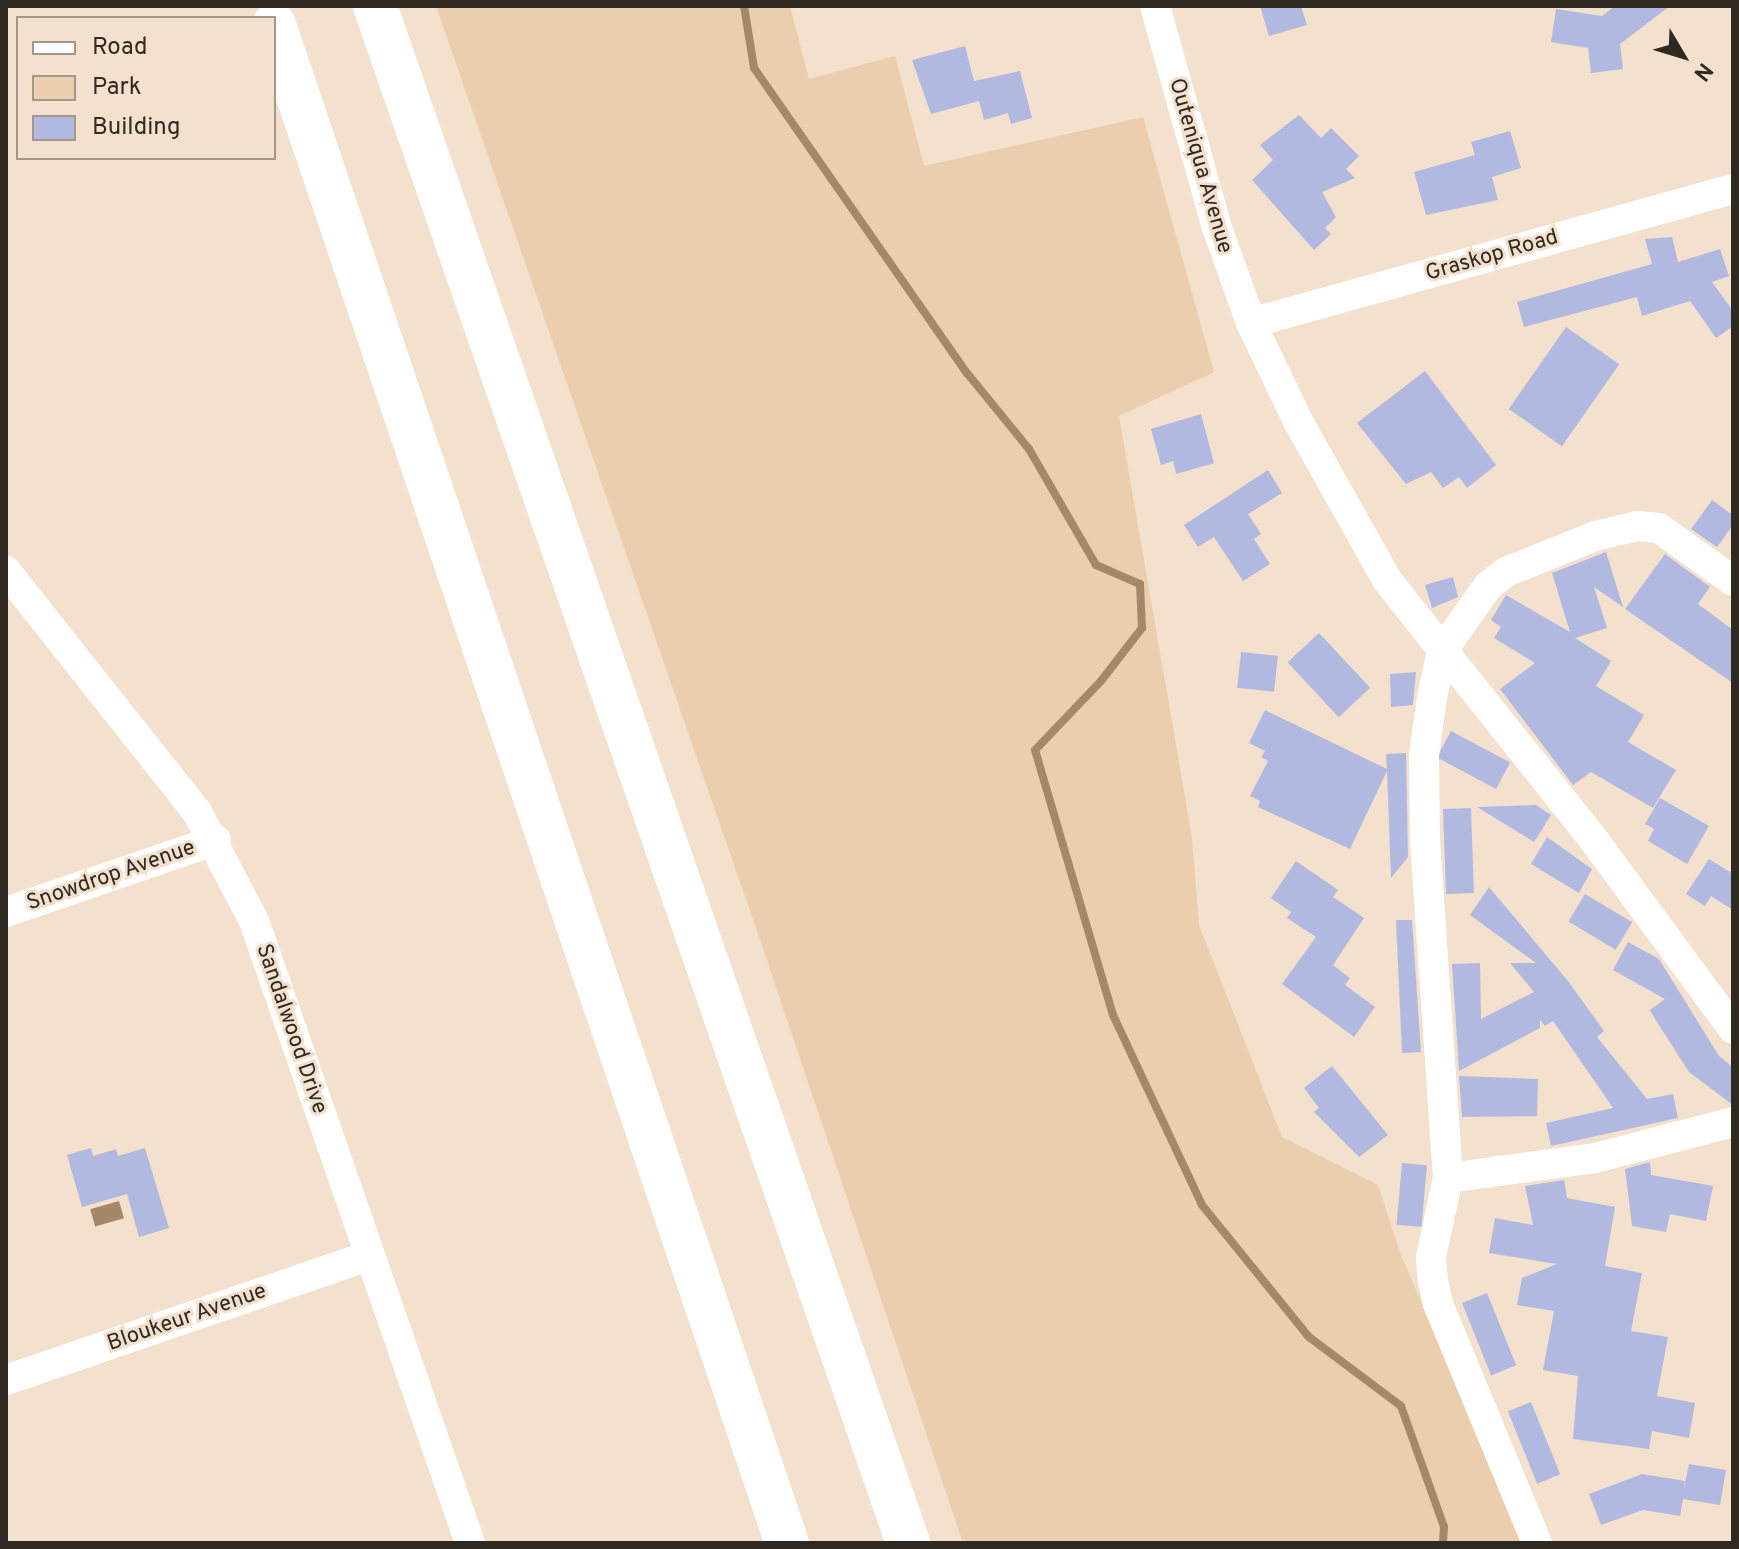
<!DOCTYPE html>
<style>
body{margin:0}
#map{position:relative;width:1739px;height:1549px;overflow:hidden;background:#f3e0cd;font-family:Overpass,sans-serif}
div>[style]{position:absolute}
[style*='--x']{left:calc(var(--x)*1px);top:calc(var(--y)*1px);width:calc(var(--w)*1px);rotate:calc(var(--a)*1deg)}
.green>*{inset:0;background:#ebceae}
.water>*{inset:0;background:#a58869;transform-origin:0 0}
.stream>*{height:8px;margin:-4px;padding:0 4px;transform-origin:4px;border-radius:4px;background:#a58869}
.building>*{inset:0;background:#b2b9e0;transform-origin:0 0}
.street>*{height:30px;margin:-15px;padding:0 15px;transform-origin:15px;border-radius:15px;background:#fff}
.highway>*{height:44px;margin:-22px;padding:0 22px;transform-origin:22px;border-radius:22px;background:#fff}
span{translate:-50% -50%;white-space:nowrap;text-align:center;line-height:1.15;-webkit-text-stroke:6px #f3e0cd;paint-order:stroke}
.street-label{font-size:22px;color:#302922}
.frame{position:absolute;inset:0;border:8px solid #302922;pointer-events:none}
.legend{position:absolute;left:16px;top:16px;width:260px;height:144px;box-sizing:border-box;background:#f3e0cd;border:2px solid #a59789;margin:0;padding:10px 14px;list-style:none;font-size:24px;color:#302922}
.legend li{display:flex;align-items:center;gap:16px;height:40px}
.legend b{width:40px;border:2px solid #a59789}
.north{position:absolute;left:1643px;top:16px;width:80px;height:80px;-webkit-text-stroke:6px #f3e0cd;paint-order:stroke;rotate:128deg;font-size:22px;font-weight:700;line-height:32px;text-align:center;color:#302922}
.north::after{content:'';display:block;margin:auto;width:28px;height:36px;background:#302922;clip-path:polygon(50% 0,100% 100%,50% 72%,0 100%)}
</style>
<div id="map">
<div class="green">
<i style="clip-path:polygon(436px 6px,790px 6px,809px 79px,895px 56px,924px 166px,1143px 117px,1214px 372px,1119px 416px,1192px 837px,1199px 925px,1282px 1137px,1378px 1185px,1401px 1255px,1525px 1543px,963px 1543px,767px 960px)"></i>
</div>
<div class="water">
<i style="left:119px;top:1201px;width:18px;height:30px;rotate:74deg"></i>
</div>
<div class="stream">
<i style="--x:744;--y:6;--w:63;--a:80.8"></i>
<i style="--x:754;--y:68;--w:372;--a:55.1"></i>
<i style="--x:967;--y:373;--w:98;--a:50.8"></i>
<i style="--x:1029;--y:449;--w:134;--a:60"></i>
<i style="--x:1096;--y:565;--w:48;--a:23.4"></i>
<i style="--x:1140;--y:584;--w:44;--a:87.4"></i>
<i style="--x:1142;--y:628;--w:67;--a:127.7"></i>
<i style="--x:1101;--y:681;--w:95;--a:133.7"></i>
<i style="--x:1035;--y:750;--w:276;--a:73.6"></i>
<i style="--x:1113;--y:1015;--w:210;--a:64.9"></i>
<i style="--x:1202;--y:1205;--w:170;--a:51"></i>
<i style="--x:1309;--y:1337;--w:115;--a:36.9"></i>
<i style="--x:1401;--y:1406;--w:128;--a:70.4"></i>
<i style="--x:1444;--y:1527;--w:16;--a:94"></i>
</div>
<div class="building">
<i style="clip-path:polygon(1260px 6px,1301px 6px,1307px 25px,1269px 36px)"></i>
<i style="clip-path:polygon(1615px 6px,1670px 6px,1620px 44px,1623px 69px,1591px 73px,1588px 48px,1551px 42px,1556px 9px,1602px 16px)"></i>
<i style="clip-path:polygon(965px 46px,974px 81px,1020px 71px,1032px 118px,1011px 124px,1008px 113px,984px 120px,979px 101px,931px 114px,912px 60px)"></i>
<i style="clip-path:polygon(1299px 115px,1321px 138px,1331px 128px,1359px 156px,1346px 169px,1355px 178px,1322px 192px,1336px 217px,1325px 228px,1331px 234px,1314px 250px,1252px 180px,1273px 160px,1260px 145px)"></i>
<i style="clip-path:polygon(1510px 131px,1521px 168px,1492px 177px,1498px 200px,1426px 215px,1414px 172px,1475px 155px,1471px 142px)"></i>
<i style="clip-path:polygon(1672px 237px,1678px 262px,1720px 249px,1729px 276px,1712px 282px,1733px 311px,1733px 326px,1716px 338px,1690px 301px,1642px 316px,1637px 297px,1524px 327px,1517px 302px,1652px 264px,1645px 239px)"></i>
<i style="left:1566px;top:327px;width:65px;height:100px;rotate:35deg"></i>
<i style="clip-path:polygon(1425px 371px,1496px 465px,1467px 488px,1459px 477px,1443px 488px,1431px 472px,1406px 484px,1357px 423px)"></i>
<i style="clip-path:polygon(1201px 414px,1214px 463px,1176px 474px,1173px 461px,1161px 465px,1151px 429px)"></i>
<i style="clip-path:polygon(1268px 470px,1282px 493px,1248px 514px,1261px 534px,1254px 539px,1270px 564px,1243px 581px,1214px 537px,1198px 547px,1184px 525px)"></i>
<i style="clip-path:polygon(1712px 500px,1733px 515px,1733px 525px,1717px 547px,1691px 529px)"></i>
<i style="clip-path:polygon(1606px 552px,1623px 607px,1594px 587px,1607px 628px,1575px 638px,1611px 661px,1596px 686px,1644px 715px,1628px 742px,1676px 770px,1653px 808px,1591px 772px,1573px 785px,1500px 689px,1535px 663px,1494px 638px,1501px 627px,1491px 620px,1506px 595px,1570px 632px,1552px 573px)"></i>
<i style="clip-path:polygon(1665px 554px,1710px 587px,1698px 604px,1733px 630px,1733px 683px,1625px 609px)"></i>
<i style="clip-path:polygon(1453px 577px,1458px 597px,1432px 608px,1425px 585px)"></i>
<i style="left:1319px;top:633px;width:75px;height:43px;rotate:47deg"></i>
<i style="left:1241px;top:652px;width:37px;height:36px;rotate:6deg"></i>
<i style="clip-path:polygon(1416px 672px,1413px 705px,1391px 707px,1390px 674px)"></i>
<i style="clip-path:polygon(1265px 710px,1387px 769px,1386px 754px,1406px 753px,1408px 857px,1391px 878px,1387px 771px,1350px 849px,1258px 807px,1260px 801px,1250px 796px,1268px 761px,1261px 757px,1265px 751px,1249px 743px)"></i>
<i style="left:1451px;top:731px;width:67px;height:30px;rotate:28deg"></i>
<i style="clip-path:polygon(1660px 798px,1709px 826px,1687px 864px,1648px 841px,1654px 829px,1645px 824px)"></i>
<i style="clip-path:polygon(1536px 805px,1551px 815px,1534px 842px,1477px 807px)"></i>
<i style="left:1471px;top:808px;width:85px;height:28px;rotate:88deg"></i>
<i style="clip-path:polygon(1547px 837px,1592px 869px,1579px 893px,1531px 864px)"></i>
<i style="clip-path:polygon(1709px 859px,1733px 874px,1733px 910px,1711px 896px,1705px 906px,1686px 894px)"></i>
<i style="clip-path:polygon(1296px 861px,1338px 890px,1333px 897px,1364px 918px,1333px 965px,1350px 978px,1345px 985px,1375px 1007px,1354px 1037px,1282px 984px,1316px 937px,1287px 918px,1291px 912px,1271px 898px)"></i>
<i style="clip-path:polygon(1489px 887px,1568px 981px,1604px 1031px,1597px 1037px,1647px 1099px,1673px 1094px,1678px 1118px,1551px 1146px,1546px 1123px,1613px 1108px,1553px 1021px,1545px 1026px,1540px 1020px,1540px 1028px,1459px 1071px,1452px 964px,1480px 963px,1481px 1019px,1534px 992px,1510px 963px,1536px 963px,1470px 915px)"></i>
<i style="left:1585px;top:894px;width:55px;height:32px;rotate:31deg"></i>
<i style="clip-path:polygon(1396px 920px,1412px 920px,1421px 1052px,1402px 1053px)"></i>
<i style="clip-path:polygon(1628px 942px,1659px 959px,1719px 1056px,1733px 1067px,1733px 1105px,1689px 1072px,1655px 1019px,1650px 1010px,1665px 999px,1613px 970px)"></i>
<i style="clip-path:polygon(1332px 1066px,1388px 1135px,1359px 1157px,1314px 1112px,1319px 1108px,1304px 1088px)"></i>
<i style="clip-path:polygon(1459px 1076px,1538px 1079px,1537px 1116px,1462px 1117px)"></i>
<i style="clip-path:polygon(91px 1148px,93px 1156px,116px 1149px,118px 1156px,145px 1148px,169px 1228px,139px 1237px,127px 1194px,82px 1207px,67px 1155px)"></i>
<i style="clip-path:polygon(1650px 1162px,1651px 1175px,1713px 1186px,1706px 1221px,1670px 1214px,1666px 1232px,1632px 1226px,1625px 1169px)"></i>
<i style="left:1402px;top:1163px;width:25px;height:62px;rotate:5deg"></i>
<i style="clip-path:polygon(1564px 1180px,1567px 1198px,1615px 1207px,1605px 1266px,1642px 1273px,1631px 1331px,1668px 1337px,1657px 1396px,1695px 1403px,1689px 1438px,1652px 1431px,1649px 1449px,1573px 1439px,1578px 1376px,1543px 1370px,1554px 1311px,1517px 1305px,1522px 1278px,1557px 1264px,1489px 1253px,1495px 1218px,1533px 1225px,1525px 1186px)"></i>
<i style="left:1487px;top:1293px;width:78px;height:27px;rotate:68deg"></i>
<i style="left:1531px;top:1402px;width:78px;height:25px;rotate:68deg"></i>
<i style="clip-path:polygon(1689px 1464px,1726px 1470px,1720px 1505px,1683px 1499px,1680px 1516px,1643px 1510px,1601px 1525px,1589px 1494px,1642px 1474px,1685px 1481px,1683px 1493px)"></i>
</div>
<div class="street">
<i style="--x:1155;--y:6;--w:227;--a:74.4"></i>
<i style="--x:1216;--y:225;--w:104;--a:70.3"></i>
<i style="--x:1251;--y:323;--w:111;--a:64.4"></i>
<i style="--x:1299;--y:423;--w:180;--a:60.7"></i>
<i style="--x:1387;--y:580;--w:336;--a:51.5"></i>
<i style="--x:1596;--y:843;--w:231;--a:53.6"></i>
<i style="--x:1251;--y:323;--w:500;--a:-15.54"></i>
<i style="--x:6;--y:571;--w:308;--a:51.6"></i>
<i style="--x:197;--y:812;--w:123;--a:62.4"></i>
<i style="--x:254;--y:921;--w:658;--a:70.85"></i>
<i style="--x:6;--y:912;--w:222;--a:-18.9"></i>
<i style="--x:1448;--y:1178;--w:148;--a:-7.7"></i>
<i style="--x:1595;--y:1158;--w:143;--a:-14.6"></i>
<i style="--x:6;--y:1380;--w:384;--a:-18.9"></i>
<i style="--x:1537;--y:1543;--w:259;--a:-112.5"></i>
<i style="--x:1438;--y:1304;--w:24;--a:-102"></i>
<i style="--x:1433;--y:1281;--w:24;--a:-95"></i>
<i style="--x:1431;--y:1257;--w:81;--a:-77.9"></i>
<i style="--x:1448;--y:1178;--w:340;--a:-93.9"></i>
<i style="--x:1425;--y:839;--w:84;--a:-90.7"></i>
<i style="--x:1424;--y:755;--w:59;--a:-82.1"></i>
<i style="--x:1432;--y:697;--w:47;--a:-77.7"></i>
<i style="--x:1442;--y:651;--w:80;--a:-54.7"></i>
<i style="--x:1488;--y:586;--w:23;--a:-38"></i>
<i style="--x:1506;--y:572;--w:96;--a:-22"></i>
<i style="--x:1595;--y:536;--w:43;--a:-13.4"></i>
<i style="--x:1637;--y:526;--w:22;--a:5"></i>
<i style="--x:1659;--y:528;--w:91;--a:35.6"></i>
</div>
<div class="highway">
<i style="--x:375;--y:6;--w:1627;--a:70.87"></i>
<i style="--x:274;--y:25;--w:1602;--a:71.33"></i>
</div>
<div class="street-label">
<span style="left:1200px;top:166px;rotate:74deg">Outeniqua Avenue</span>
<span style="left:1492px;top:256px;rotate:-16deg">Graskop Road</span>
<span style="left:111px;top:876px;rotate:-19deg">Snowdrop Avenue</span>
<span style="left:291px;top:1029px;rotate:71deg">Sandalwood Drive</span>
<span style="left:187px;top:1318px;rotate:-19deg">Bloukeur Avenue</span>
</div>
<div class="frame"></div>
<ul class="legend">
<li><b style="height:10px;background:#fff"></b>Road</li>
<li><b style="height:22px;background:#ebceae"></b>Park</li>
<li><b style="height:22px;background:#b2b9e0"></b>Building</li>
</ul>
<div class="north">N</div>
</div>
